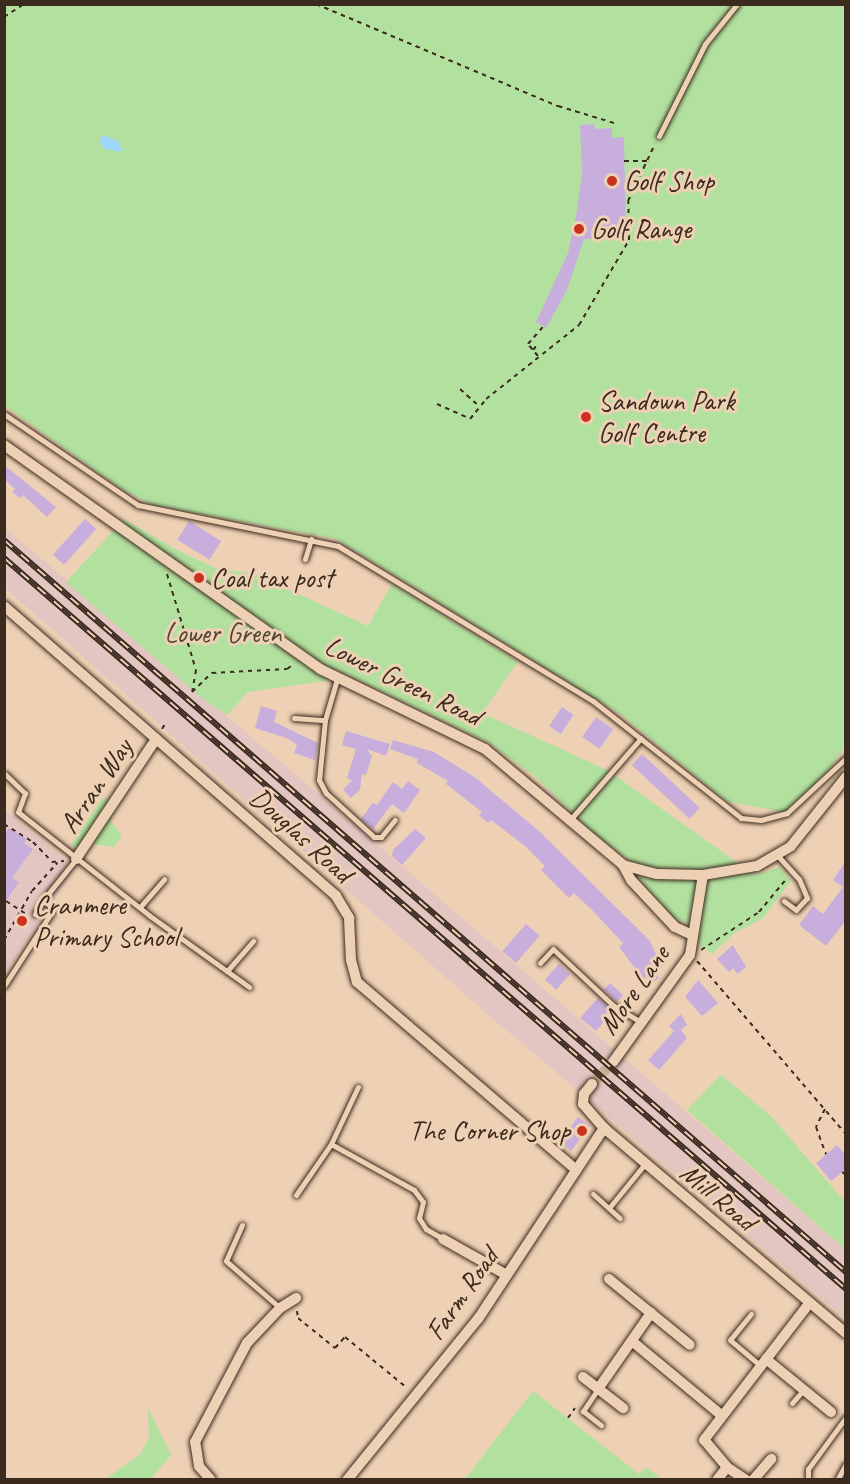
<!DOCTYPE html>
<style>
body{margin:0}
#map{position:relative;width:850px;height:1484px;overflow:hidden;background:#eed1b5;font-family:Caveat,sans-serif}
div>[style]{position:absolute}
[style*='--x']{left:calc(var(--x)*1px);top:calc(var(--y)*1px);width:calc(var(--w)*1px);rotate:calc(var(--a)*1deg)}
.built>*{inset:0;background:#e3c6c1}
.green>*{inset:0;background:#b2e19f}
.water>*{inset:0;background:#9dd6fd}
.building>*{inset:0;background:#c8aedc;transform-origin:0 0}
.minor-tunnel>*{height:10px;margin-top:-5px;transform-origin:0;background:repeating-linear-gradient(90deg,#cab097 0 10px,transparent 0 15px)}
.path>*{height:2px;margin-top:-1px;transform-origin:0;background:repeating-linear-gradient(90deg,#3b2a1e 0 4.5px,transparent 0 9px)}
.roads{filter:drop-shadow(0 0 2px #3b2a1e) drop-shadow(0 0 2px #3b2a1e)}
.service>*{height:5px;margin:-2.5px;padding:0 2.5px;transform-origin:2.5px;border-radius:2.5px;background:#eed1b5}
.minor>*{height:10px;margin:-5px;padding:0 5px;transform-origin:5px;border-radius:5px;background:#eed1b5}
.rail>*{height:6px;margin-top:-3px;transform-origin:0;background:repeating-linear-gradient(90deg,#eed1b5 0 11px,#3b2a1e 0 22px);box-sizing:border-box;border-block:2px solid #3b2a1e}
.dots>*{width:16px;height:16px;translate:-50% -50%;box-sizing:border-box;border:3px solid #eed1b5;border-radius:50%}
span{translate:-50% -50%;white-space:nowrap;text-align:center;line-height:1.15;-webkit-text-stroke:6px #eed1b5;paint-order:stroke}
.poi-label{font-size:28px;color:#3b2a1e}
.left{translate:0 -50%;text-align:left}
.right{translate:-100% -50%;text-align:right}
.park-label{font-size:28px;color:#4d4531}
.street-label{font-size:28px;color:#3b2a1e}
.frame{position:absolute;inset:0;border:6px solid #3b2a1e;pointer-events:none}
</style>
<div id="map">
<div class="built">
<i style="clip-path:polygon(5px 528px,315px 791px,845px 1249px,845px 1318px,485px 1012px,5px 588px)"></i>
<i style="clip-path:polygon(5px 810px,75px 868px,5px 974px)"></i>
</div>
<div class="green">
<i style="clip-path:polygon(4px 5px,845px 5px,846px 745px,809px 798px,787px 813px,726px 801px,623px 716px,336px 539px,153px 505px,123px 490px,5px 406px)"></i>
<i style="clip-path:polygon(124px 519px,175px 549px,215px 568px,255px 574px,368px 626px,392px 584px,518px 662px,482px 713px,607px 770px,755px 875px,780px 867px,791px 881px,763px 918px,733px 934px,712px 954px,698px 944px,698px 928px,674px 918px,640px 880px,626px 857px,599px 839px,537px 778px,489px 743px,462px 730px,335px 669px,325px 681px,248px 692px,227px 715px,202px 698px,66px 582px)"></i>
<i style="clip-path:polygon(103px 797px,118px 806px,110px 820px,122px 835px,114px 847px,93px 844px,87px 852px,78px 850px,71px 845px)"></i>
<i style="clip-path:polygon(721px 1075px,770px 1115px,845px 1202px,845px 1249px,687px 1110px)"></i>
<i style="clip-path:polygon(533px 1391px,639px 1474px,646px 1467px,658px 1476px,655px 1480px,465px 1479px)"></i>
<i style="clip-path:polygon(148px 1408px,171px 1455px,151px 1479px,106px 1479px,140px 1454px,149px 1438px)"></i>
</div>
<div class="water">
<i style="clip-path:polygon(103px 135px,119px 142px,122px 152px,104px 149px,100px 142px)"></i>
</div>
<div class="building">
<i style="clip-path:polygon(594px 124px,595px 129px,612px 128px,612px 138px,624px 137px,626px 239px,584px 239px,567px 290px,546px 328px,536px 322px,568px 253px,577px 211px,582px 172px,580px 125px)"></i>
<i style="clip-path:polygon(4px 465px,56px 507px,47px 517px,23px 495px,20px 498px,12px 492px,15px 489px,4px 479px)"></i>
<i style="left:85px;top:519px;width:15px;height:48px;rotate:42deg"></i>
<i style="left:189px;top:521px;width:38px;height:22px;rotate:32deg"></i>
<i style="clip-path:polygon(261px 706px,277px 711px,274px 722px,318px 743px,315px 760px,294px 753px,297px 745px,289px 739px,255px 728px)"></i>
<i style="left:562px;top:707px;width:14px;height:23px;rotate:34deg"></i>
<i style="left:596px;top:717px;width:21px;height:24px;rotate:35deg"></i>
<i style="clip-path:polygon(346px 731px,390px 744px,386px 756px,367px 749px,372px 756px,366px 775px,362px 774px,360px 790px,351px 798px,343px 790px,352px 780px,347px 778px,356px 749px,342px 745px)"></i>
<i style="clip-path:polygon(393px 740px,434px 752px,476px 778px,540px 832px,650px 941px,662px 968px,655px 973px,659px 978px,651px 984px,646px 977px,643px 979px,619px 947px,623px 943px,591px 909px,574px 893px,569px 898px,541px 870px,545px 866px,526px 847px,491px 820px,488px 823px,479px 815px,482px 812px,446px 784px,448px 781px,417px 763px,418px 759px,390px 749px)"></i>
<i style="left:642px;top:754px;width:79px;height:15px;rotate:43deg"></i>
<i style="clip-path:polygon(408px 781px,420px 790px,404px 813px,392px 804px,373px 829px,361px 819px,373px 803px,377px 805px,393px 782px,402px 789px)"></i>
<i style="clip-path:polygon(9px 828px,27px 839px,24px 843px,33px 849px,12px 878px,19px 882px,4px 904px,4px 835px)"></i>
<i style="clip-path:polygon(415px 829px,426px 838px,402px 865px,392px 856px,393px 850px)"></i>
<i style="clip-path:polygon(846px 861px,846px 920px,826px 946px,799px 925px,813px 906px,823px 914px,843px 887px,833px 880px)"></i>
<i style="left:526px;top:924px;width:18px;height:36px;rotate:41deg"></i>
<i style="clip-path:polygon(733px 945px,746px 967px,738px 974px,733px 968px,729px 972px,717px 959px)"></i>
<i style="left:559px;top:964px;width:15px;height:21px;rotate:42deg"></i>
<i style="clip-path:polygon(698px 980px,718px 1003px,702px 1016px,685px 997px)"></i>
<i style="left:610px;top:983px;width:18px;height:9px;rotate:43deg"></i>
<i style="clip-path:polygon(598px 998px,610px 1009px,606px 1012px,610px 1015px,596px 1031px,580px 1018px)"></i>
<i style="clip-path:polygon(681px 1014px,687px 1025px,681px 1030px,687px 1038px,659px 1070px,648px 1060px,674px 1031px,669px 1026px)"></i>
<i style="left:578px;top:1117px;width:15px;height:31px;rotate:37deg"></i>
<i style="clip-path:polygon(837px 1145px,846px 1156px,846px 1169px,831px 1181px,816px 1163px)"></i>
</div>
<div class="minor-tunnel">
<i style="--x:592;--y:1084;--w:30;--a:-46"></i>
</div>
<div class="path">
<i style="--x:316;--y:4;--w:263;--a:22.9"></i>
<i style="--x:558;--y:106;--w:59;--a:16.9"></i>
<i style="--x:4;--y:17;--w:24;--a:-33"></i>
<i style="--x:624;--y:161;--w:23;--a:0"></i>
<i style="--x:533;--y:350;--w:6;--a:-51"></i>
<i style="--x:538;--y:356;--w:16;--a:-130"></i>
<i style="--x:528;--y:344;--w:23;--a:-49"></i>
<i style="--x:460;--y:389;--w:25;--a:42"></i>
<i style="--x:437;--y:404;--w:36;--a:24"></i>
<i style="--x:470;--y:419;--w:26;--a:-51"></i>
<i style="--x:486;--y:399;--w:119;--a:-38.5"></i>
<i style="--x:579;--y:325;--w:99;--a:-59.5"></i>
<i style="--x:629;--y:240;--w:39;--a:-91"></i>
<i style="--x:628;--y:201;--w:63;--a:-64.7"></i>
<i style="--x:167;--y:574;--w:100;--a:73.2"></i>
<i style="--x:196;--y:670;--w:22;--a:100"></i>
<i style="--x:192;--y:692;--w:28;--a:-44"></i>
<i style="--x:212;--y:673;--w:75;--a:-3.1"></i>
<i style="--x:287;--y:669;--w:9;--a:-36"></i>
<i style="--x:162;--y:729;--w:8;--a:-60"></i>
<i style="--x:4;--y:824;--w:34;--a:32"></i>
<i style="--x:33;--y:842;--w:28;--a:46"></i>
<i style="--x:52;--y:862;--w:12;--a:-5"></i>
<i style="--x:6;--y:901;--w:24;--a:33"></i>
<i style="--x:4;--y:940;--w:56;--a:-60.3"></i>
<i style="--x:32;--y:891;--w:38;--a:-48"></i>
<i style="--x:701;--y:950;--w:69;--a:-33.2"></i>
<i style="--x:759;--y:912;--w:44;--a:-50.5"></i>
<i style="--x:697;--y:961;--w:228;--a:49.3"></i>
<i style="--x:825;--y:1109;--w:20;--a:117"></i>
<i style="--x:816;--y:1127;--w:29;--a:70"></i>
<i style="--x:842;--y:1172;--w:5;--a:37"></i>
<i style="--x:297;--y:1311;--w:7;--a:82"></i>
<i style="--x:298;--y:1318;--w:48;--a:39"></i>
<i style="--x:335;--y:1348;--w:15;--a:-48"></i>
<i style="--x:345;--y:1337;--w:80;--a:39.4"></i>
<i style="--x:568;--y:1418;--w:12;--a:-55"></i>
</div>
<div class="roads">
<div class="service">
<i style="--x:659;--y:136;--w:103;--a:-63.4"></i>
<i style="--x:705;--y:44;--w:51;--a:-51.3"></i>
<i style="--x:4;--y:414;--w:162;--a:34.2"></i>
<i style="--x:138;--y:505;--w:204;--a:11.6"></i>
<i style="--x:338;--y:546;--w:298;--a:31.3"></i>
<i style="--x:593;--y:701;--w:189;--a:38.3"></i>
<i style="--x:741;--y:818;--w:20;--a:6"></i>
<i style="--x:761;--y:820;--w:27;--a:-15"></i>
<i style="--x:787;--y:813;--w:81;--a:-43"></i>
<i style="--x:305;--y:559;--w:21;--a:-73"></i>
<i style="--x:337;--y:679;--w:43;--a:106.3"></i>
<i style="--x:325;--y:720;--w:60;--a:95.7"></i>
<i style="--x:319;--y:780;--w:15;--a:62"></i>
<i style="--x:326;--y:793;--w:65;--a:42.5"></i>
<i style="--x:374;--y:837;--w:7;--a:0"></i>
<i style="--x:381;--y:837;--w:22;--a:-51"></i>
<i style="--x:294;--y:718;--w:31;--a:4"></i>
<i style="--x:5;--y:774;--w:28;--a:44"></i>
<i style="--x:25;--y:793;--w:20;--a:110"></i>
<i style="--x:18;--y:812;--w:168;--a:38.2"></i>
<i style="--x:150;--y:916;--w:122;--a:35.6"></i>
<i style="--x:570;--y:820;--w:108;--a:-49.1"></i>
<i style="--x:778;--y:856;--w:31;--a:48"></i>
<i style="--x:799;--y:879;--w:21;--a:67"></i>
<i style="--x:807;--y:898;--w:16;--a:133"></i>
<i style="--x:796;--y:910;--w:15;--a:-143"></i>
<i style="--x:140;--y:907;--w:37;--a:-49"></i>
<i style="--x:35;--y:914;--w:17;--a:-59"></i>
<i style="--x:540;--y:963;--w:19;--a:-47"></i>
<i style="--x:553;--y:949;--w:83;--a:43.1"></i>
<i style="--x:614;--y:1006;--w:31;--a:31"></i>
<i style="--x:227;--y:971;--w:40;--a:-49"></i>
<i style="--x:4;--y:986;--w:90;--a:-57.2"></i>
<i style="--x:53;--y:910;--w:14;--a:-129"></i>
<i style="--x:44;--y:899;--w:51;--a:-51.3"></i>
<i style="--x:331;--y:1144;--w:95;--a:29"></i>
<i style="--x:414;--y:1190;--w:15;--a:53"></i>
<i style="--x:423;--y:1202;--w:16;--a:104"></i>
<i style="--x:419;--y:1218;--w:13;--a:58"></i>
<i style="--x:426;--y:1229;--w:20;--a:30"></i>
<i style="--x:593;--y:1194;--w:36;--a:42"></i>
<i style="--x:296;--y:1195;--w:62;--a:-55.5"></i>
<i style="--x:331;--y:1144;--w:63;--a:-64.7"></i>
<i style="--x:609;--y:1208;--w:55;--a:-50.9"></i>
<i style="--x:242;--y:1225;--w:39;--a:114"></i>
<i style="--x:226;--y:1261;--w:72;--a:41"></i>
<i style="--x:751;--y:1314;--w:33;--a:129"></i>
<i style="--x:730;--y:1340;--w:40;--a:40"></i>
<i style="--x:598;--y:1389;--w:27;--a:124"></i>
<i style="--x:583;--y:1411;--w:23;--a:38"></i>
<i style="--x:792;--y:1403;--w:18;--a:-49"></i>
<i style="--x:808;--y:1480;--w:11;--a:-90"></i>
<i style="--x:808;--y:1469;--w:64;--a:-53.8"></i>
<i style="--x:837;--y:1480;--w:18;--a:-61"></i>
</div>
<div class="minor">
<i style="--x:4;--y:445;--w:387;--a:35.3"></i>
<i style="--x:320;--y:669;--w:183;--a:25.9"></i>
<i style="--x:485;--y:749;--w:180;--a:40"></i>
<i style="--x:623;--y:865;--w:35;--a:15"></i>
<i style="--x:657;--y:874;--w:46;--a:1.2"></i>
<i style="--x:703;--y:875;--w:55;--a:-9.5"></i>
<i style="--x:757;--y:866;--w:39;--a:-30"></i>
<i style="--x:791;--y:846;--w:88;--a:-51.4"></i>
<i style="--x:4;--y:606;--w:441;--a:41.1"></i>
<i style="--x:336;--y:896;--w:26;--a:59"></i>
<i style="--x:349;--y:918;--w:42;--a:87.3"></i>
<i style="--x:351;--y:960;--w:23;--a:75"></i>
<i style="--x:357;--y:982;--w:287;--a:40.6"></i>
<i style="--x:76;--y:859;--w:144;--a:-56.3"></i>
<i style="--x:623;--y:865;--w:17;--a:62"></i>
<i style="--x:631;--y:880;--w:64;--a:46.9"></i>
<i style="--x:675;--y:927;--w:19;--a:25"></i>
<i style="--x:613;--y:1062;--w:132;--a:-54.3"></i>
<i style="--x:690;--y:955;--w:81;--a:-80.8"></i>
<i style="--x:592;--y:1084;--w:13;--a:129"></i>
<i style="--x:584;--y:1094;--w:10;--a:96"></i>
<i style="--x:583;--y:1104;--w:32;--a:49"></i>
<i style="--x:604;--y:1128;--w:317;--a:40.3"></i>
<i style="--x:443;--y:1239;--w:73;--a:29.4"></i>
<i style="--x:609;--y:1279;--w:104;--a:39.2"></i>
<i style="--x:633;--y:1342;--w:113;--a:39.6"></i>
<i style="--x:766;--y:1359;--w:84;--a:39.2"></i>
<i style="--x:583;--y:1377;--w:51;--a:37.8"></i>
<i style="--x:598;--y:1389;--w:93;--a:-55.1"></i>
<i style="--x:211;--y:1480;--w:18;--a:-131"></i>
<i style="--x:199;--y:1466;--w:24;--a:-99"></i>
<i style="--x:195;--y:1442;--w:112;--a:-62.3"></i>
<i style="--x:247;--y:1343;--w:48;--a:-46.7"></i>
<i style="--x:280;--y:1308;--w:19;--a:-32"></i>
<i style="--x:347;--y:1480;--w:208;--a:-50.9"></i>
<i style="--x:478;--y:1319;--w:229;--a:-56.6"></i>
<i style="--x:717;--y:1480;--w:16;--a:-52"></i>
<i style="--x:746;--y:1480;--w:23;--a:-146"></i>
<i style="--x:727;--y:1467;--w:35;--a:-130"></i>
<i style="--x:704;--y:1440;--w:170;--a:-52.4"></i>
<i style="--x:753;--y:1480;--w:28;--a:-49"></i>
</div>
</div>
<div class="rail">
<i style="--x:4;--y:540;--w:1116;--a:41"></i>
<i style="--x:4;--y:558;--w:1115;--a:40.96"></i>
</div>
<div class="dots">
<i style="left:612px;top:181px;background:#c8321e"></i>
<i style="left:579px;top:229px;background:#c8321e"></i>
<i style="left:586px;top:417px;background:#c8321e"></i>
<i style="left:199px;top:578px;background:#c8321e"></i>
<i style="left:22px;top:921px;background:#c8321e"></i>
<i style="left:582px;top:1131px;background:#c8321e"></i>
</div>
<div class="poi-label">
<span class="left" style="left:624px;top:181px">Golf Shop</span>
<span class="left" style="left:591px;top:229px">Golf Range</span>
<span class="left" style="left:598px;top:417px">Sandown Park<br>Golf Centre</span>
<span class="left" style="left:211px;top:578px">Coal tax post</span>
<span class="left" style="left:34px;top:921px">Cranmere<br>Primary School</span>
<span class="right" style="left:570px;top:1131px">The Corner Shop</span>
</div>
<div class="park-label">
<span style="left:223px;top:633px">Lower Green</span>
</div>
<div class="street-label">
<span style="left:403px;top:681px;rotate:26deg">Lower Green Road</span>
<span style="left:96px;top:786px;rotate:-56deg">Arran Way</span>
<span style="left:301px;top:835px;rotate:42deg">Douglas Road</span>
<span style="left:634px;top:990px;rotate:-55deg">More Lane</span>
<span style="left:718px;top:1197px;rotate:40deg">Mill Road</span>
<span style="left:462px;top:1294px;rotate:-55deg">Farm Road</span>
</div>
<div class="frame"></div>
</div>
